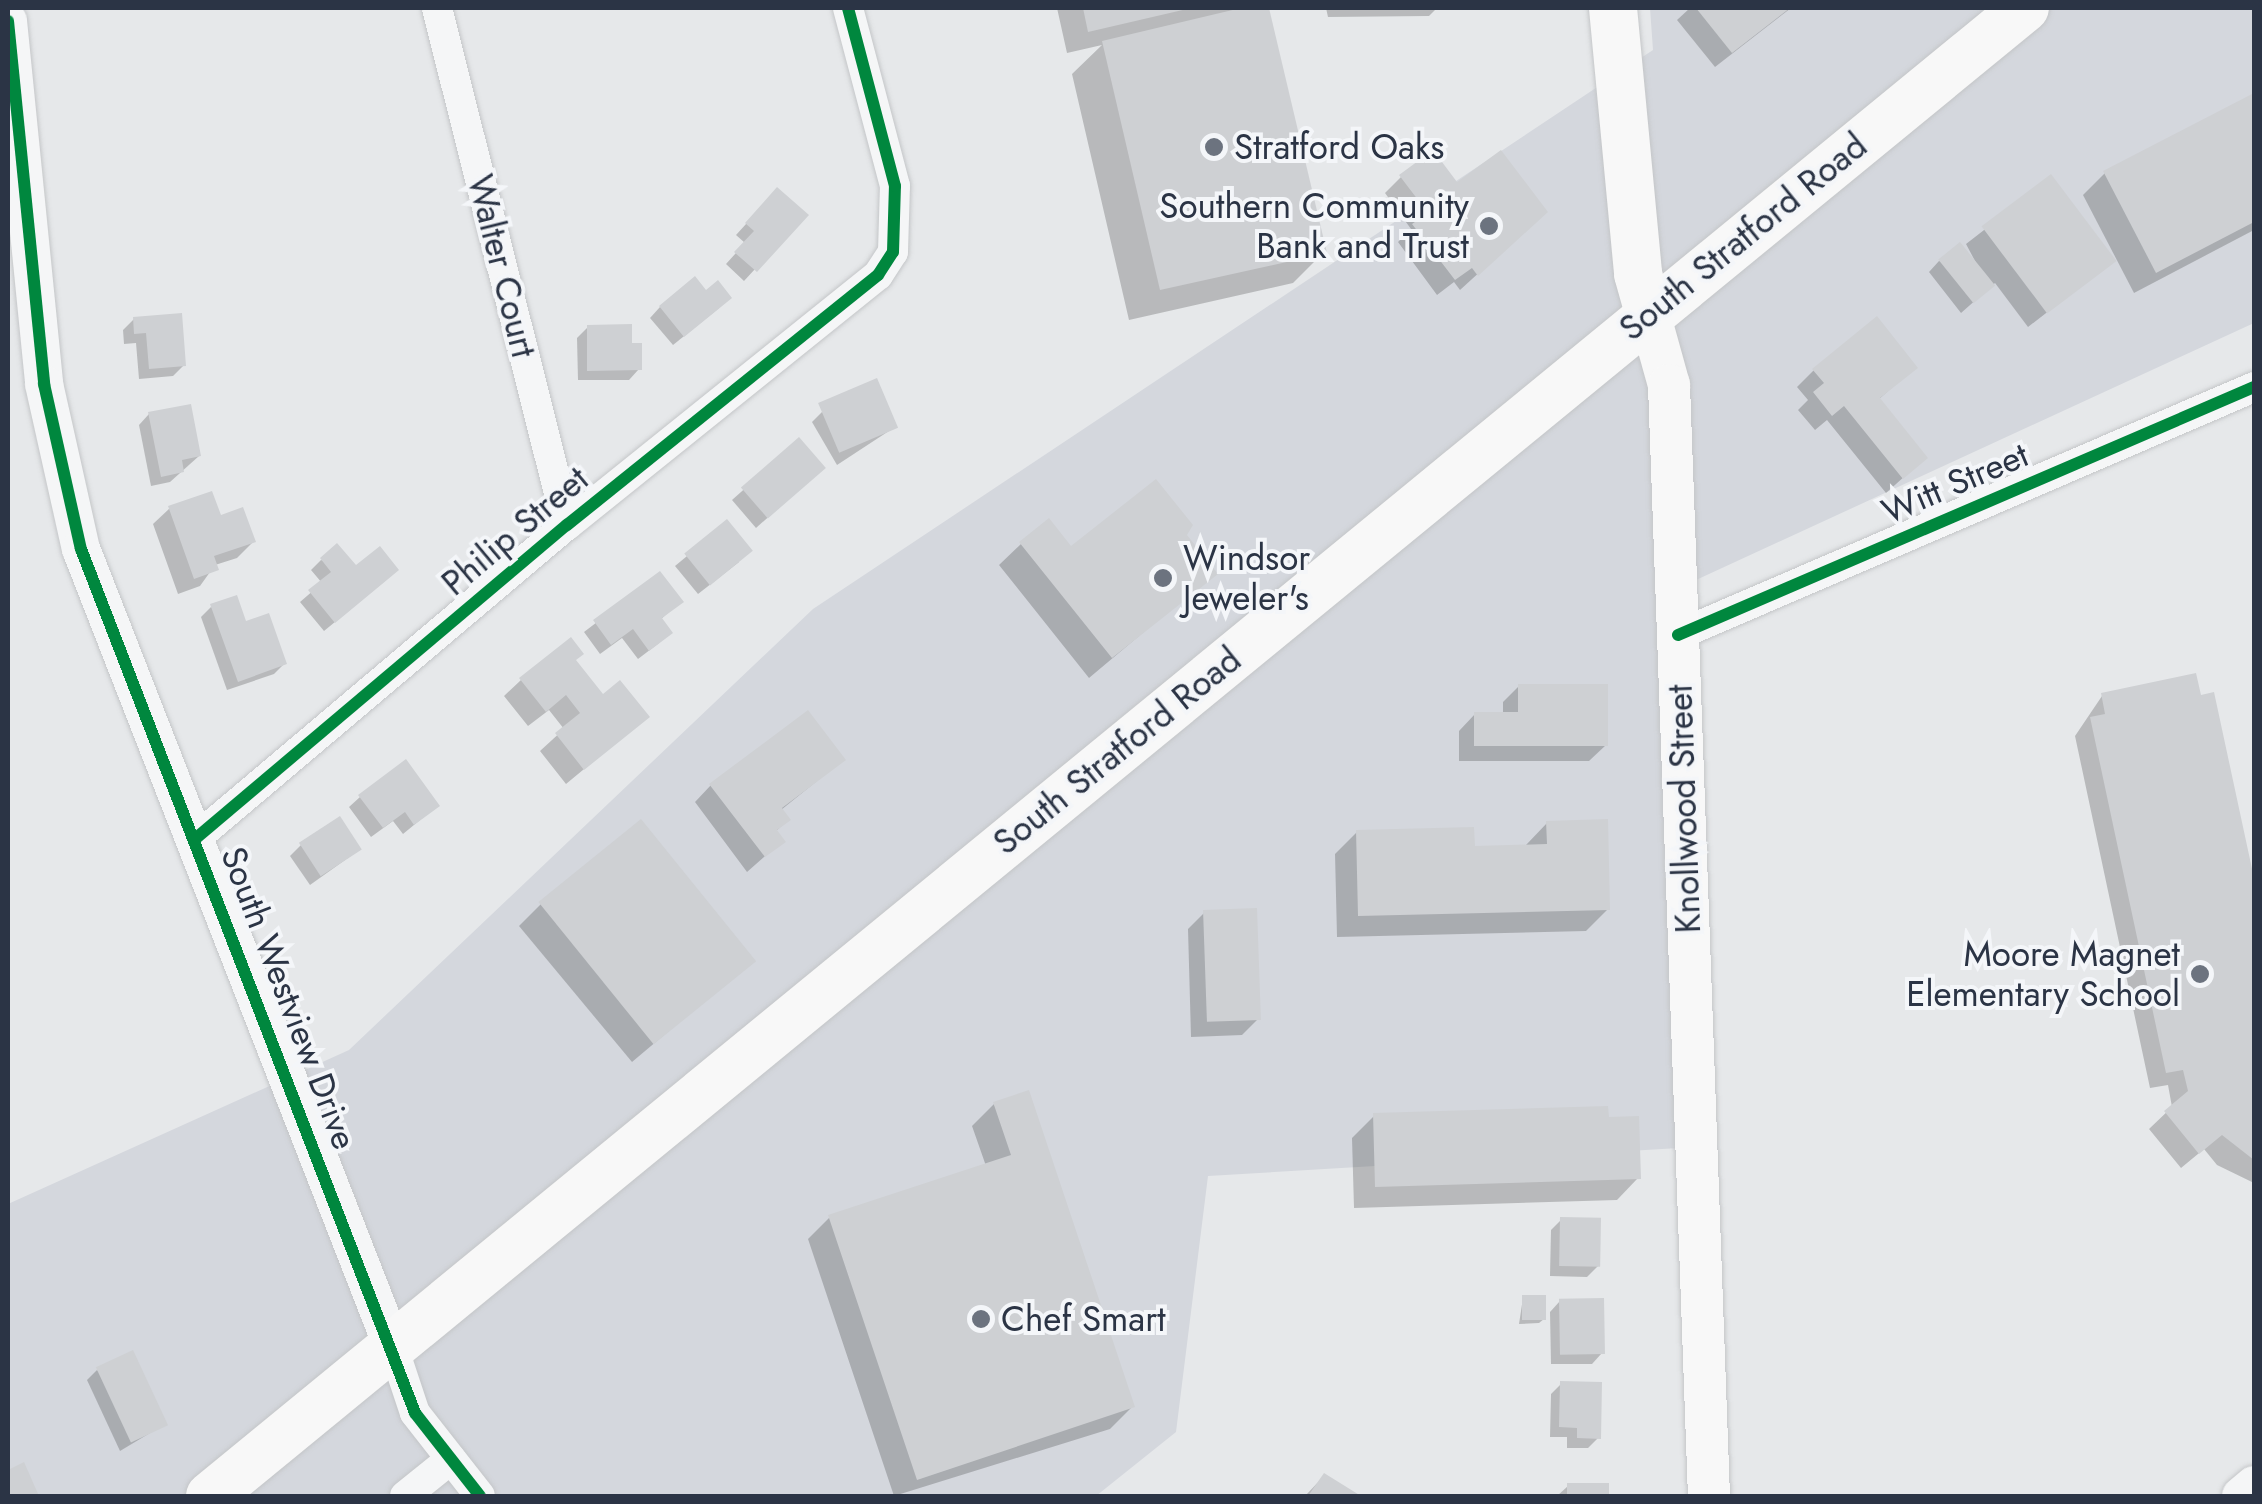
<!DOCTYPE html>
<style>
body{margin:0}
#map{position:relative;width:2262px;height:1504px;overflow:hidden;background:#e6e8ea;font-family:Jost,sans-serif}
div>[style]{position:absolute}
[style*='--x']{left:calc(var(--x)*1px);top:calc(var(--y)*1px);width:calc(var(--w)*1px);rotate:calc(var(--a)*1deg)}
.built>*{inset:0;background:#d4d7dd}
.shadow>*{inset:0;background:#0003}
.building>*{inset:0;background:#ced0d3;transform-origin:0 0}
.roads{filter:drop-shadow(0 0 2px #c4c6c8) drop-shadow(0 0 2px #c4c6c8)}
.minor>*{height:30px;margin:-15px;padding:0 15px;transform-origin:15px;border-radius:15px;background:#f5f6f7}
.tertiary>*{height:38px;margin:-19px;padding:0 19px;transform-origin:19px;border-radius:19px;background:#f5f6f7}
.secondary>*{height:42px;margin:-21px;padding:0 21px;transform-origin:21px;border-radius:21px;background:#f8f8f8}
.primary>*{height:48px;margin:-24px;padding:0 24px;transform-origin:24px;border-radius:24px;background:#f8f8f8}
.cycleway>*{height:12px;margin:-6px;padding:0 6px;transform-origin:6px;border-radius:6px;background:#00873e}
.dots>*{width:28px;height:28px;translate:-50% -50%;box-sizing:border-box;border:5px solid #f4f6f9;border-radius:50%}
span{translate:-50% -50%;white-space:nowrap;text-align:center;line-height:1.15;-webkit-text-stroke:8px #f4f6f9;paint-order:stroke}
.poi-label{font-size:35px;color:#2b3445}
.left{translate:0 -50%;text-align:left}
.right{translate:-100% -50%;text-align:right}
.street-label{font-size:35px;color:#2b3445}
.frame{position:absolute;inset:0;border:10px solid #2b3445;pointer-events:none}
</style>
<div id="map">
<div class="built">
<i style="clip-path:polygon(1650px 8px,2254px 8px,2254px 323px,1657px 598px,1679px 1148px,1208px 1176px,1176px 1432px,1096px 1496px,8px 1496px,8px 1204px,349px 1050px,813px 609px,1653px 50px)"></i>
</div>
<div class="shadow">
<i style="clip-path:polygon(1057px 8px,1266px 8px,1324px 252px,1293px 283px,1129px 320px,1072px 74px,1102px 45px,1067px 53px)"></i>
<i style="clip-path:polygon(1326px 8px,1437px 8px,1429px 16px,1328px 17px)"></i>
<i style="clip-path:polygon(1690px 8px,1791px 8px,1715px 67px,1677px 20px)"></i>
<i style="clip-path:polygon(2254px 96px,2254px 230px,2134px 293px,2083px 195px,2105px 173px)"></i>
<i style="clip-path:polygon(1401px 177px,1457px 185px,1528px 228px,1460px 290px,1454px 282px,1437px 295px,1398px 242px,1411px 229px,1385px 193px)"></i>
<i style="clip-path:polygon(2051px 178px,2113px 261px,2028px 327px,1995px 283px,1961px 313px,1929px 272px,1939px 261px,1982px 274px,1966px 244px)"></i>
<i style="clip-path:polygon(767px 201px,805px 215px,744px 281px,726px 264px,745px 243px,736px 235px)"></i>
<i style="clip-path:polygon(660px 307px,719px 308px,673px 345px,650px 318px)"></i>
<i style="clip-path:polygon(134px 319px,184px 365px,173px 376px,139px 379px,136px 343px,124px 344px,123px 330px)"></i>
<i style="clip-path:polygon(588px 327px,629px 345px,639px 369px,629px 380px,578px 380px,577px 338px)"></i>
<i style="clip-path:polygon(1915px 367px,1878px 400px,1925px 458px,1886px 493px,1827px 420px,1815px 430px,1798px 410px,1808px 400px,1797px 387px,1814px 370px)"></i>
<i style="clip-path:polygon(822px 412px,895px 427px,837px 465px,812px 422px)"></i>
<i style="clip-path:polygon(149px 414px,199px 456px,170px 482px,151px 486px,139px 425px)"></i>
<i style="clip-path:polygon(798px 441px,812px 478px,756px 528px,732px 500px)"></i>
<i style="clip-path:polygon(170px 508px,219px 518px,253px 542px,237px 558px,215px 565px,200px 586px,178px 594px,153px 524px)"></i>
<i style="clip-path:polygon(727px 523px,739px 562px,698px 594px,675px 566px)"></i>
<i style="clip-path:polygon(1184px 535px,1214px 573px,1089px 678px,999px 565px,1021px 544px,1071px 549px)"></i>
<i style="clip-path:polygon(321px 560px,386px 580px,324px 631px,300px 602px,322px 583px,311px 570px)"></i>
<i style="clip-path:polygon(660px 574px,680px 602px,660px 620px,659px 643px,638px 659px,622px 638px,600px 654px,584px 632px)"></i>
<i style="clip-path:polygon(211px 607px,245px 624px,285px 663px,274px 674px,227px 690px,201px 617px)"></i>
<i style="clip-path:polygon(574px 661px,602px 698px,647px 717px,566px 784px,540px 751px,564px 729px,549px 710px,528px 726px,504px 696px,521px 680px)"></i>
<i style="clip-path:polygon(1519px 686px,1606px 745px,1589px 761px,1459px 761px,1459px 731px,1475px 714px,1503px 714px,1503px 702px)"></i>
<i style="clip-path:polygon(2212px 695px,2254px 890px,2254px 1183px,2217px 1165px,2204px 1149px,2181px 1168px,2149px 1129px,2172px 1107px,2168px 1085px,2150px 1088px,2075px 736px,2102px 696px)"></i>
<i style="clip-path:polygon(843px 760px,781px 810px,788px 820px,775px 832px,782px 841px,747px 872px,695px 802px,711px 785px)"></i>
<i style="clip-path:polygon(360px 797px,437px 806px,403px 834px,393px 821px,371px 837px,349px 807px)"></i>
<i style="clip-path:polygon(1547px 823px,1608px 909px,1586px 931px,1337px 937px,1335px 854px,1357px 832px,1472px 848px,1526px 845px)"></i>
<i style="clip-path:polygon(301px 845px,359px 850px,310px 885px,290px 856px)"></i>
<i style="clip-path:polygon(541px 904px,753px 960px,632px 1062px,519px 926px)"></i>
<i style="clip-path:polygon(1205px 912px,1258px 1019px,1242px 1035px,1191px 1037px,1188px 929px)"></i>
<i style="clip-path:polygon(994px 1104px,1132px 1407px,1110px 1429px,894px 1496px,808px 1239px,830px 1217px,986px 1166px,972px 1126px)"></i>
<i style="clip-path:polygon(1374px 1116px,1606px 1120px,1638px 1178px,1617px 1200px,1354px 1208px,1352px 1138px)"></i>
<i style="clip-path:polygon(1561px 1220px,1598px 1266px,1587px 1277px,1550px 1276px,1551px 1230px)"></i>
<i style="clip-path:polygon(1523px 1298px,1544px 1319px,1539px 1323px,1519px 1324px)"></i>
<i style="clip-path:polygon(1560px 1301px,1602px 1353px,1592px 1364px,1551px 1364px,1550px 1312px)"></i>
<i style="clip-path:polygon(97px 1370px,165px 1424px,120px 1451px,87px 1380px)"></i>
<i style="clip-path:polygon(1561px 1384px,1598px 1438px,1588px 1448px,1567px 1448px,1567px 1437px,1550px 1437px,1551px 1394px)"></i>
<i style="clip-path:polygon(1324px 1476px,1355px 1496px,1305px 1496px)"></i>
<i style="clip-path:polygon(1606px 1485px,1606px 1496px,1557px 1496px,1568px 1486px)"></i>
</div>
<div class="building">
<i style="clip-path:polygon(1083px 8px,1187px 8px,1187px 9px,1088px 32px)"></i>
<i style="clip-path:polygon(1241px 8px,1269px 8px,1327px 253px,1160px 290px,1102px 41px)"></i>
<i style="clip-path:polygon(1696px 8px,1790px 8px,1732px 53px)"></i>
<i style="clip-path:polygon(2254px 93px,2254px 222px,2156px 273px,2103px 171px)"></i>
<i style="clip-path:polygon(1433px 150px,1457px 182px,1501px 150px,1548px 212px,1478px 276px,1472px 268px,1455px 280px,1412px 224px,1428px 213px,1399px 175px)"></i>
<i style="left:2051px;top:174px;width:109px;height:87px;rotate:53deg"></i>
<i style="clip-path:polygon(777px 187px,809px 215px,757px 272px,734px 252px,754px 231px,745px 223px)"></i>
<i style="left:1960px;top:242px;width:56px;height:28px;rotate:51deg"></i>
<i style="clip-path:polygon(695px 276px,706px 290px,718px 280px,732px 298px,684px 337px,659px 306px)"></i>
<i style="clip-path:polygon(182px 313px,186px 366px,149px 369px,146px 333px,134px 334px,133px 317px)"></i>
<i style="clip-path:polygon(1877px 316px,1918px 368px,1880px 398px,1928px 458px,1903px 479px,1844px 406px,1832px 416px,1813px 392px,1824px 383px,1812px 369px)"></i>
<i style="clip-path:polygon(632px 324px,632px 343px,642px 343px,642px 370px,587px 371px,587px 325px)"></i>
<i style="left:877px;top:378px;width:54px;height:64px;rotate:67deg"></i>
<i style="clip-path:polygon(191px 404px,201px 456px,182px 460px,184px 472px,161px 477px,148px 412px)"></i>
<i style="left:799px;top:437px;width:41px;height:77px;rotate:49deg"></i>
<i style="clip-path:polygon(1156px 479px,1193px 525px,1187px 535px,1218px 574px,1112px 658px,1019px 542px,1049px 518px,1071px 546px)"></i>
<i style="clip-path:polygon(212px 491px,221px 515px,243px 507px,256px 542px,214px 556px,219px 570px,194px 579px,168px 506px)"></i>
<i style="left:727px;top:519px;width:41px;height:55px;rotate:51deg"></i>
<i style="clip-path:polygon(337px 543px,356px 565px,380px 546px,399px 570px,335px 623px,308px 590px,331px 572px,320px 558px)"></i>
<i style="clip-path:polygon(660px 571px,684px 602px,662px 618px,673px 633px,649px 651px,633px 629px,611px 645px,593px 620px)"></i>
<i style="clip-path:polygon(237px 595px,246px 621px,269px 613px,287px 664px,238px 682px,210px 604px)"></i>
<i style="clip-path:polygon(571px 637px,584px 654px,576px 660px,603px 694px,620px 680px,650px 717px,584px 770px,555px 733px,580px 713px,566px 695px,546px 712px,519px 678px)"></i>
<i style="clip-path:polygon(2196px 673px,2201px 695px,2214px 692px,2254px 878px,2254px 1160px,2222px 1135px,2199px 1154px,2164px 1111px,2188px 1091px,2183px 1070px,2166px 1073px,2090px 717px,2105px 714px,2101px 693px)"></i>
<i style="clip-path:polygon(1518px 684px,1608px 684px,1608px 746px,1474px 746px,1474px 712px,1518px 712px)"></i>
<i style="clip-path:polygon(808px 710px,846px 760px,782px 808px,791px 820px,777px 830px,786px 842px,765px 857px,709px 784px)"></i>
<i style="clip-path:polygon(406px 759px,440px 806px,414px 825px,405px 812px,383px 828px,358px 795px)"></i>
<i style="left:340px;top:816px;width:40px;height:49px;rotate:57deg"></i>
<i style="left:641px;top:819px;width:183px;height:132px;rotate:51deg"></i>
<i style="clip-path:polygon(1608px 819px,1610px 910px,1358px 916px,1356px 830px,1474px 827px,1475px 846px,1547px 844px,1546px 821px)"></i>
<i style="left:1257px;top:908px;width:112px;height:54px;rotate:88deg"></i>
<i style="clip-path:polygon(1029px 1090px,1135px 1407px,917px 1480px,828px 1215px,1011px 1155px,993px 1102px)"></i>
<i style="clip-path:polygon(1608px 1106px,1609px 1117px,1639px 1116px,1641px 1179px,1375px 1187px,1373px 1113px)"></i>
<i style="left:1560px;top:1217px;width:41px;height:49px;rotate:1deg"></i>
<i style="left:1546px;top:1295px;width:25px;height:24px;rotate:90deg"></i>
<i style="left:1604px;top:1298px;width:56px;height:45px;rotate:89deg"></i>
<i style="left:133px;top:1350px;width:83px;height:41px;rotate:65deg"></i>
<i style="clip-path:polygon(1560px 1381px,1602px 1382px,1601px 1439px,1577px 1438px,1577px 1428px,1559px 1427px)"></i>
<i style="clip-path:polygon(24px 1462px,39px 1496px,8px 1496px,8px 1470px)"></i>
<i style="clip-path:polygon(1324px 1473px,1361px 1496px,1308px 1496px)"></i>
<i style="left:1567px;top:1483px;width:42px;height:13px"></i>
</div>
<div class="roads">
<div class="minor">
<i style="--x:437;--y:8;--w:533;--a:75.89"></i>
<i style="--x:1678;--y:635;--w:627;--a:-23.29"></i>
<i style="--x:195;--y:839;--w:487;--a:-40.2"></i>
<i style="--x:567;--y:525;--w:399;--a:-38.8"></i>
<i style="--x:878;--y:275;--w:27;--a:-57"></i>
<i style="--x:893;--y:252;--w:66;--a:-88.3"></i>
<i style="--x:895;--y:186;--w:184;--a:-104.8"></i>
<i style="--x:394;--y:1350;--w:66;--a:71.6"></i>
<i style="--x:415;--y:1413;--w:105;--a:51.9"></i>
<i style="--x:405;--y:1496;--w:59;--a:-38.8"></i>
</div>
<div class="tertiary">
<i style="--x:8;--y:21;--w:365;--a:84.3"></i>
<i style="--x:44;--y:384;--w:169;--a:77.4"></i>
<i style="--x:81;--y:549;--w:860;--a:68.66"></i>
<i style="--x:2241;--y:1496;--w:17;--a:-40"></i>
</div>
<div class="secondary">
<i style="--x:1649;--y:313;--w:75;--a:74.5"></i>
<i style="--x:1669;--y:385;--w:1112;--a:87.94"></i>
</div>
<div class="primary">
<i style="--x:1613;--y:8;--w:267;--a:84.6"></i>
<i style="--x:1638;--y:274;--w:41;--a:74.2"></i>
<i style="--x:210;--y:1496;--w:2347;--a:-39.35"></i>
</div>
</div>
<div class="cycleway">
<i style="--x:8;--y:21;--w:365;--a:84.3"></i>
<i style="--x:44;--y:384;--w:169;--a:77.4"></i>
<i style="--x:81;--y:549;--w:926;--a:68.86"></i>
<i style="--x:415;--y:1413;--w:105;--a:51.9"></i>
<i style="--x:1678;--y:635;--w:627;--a:-23.29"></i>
<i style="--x:195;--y:839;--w:487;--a:-40.2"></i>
<i style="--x:567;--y:525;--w:399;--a:-38.8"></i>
<i style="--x:878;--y:275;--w:27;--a:-57"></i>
<i style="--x:893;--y:252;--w:66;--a:-88.3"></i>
<i style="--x:895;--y:186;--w:184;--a:-104.8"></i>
</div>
<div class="dots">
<i style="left:1214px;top:147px;background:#6c737f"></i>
<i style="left:1489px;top:226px;background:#6c737f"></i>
<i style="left:1163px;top:578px;background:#6c737f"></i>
<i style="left:2200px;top:974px;background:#6c737f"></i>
<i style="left:981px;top:1319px;background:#6c737f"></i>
</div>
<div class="poi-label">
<span class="left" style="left:1234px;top:147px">Stratford Oaks</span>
<span class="right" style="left:1469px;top:226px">Southern Community<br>Bank and Trust</span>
<span class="left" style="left:1183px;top:578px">Windsor<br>Jeweler's</span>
<span class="right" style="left:2180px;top:974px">Moore Magnet<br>Elementary School</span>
<span class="left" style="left:1001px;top:1319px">Chef Smart</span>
</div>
<div class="street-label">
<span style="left:1743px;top:237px;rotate:-39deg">South Stratford Road</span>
<span style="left:502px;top:266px;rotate:76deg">Walter Court</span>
<span style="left:1955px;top:483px;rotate:-23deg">Witt Street</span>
<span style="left:515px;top:531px;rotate:-40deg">Philip Street</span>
<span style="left:1117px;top:751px;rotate:-39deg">South Stratford Road</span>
<span style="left:1684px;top:809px;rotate:-92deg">Knollwood Street</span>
<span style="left:289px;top:998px;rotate:69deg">South Westview Drive</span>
</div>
<div class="frame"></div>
</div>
